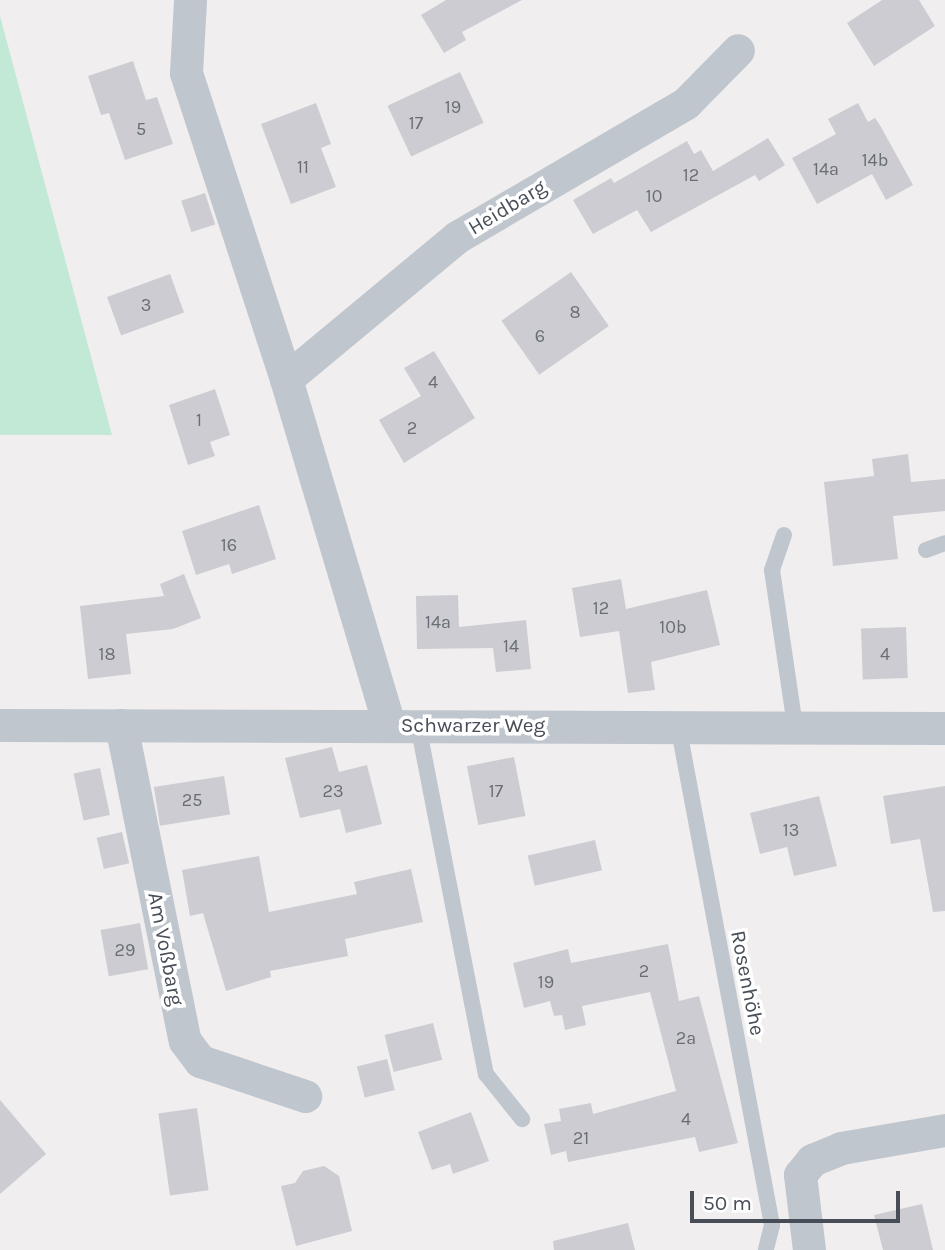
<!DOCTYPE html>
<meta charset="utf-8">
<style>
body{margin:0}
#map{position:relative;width:945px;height:1250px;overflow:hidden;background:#f0eeee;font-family:Karla,sans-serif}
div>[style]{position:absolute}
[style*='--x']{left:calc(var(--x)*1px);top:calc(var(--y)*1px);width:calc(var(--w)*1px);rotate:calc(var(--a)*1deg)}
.green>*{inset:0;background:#c1e9d5}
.building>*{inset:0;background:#ccccd2;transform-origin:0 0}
.service>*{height:16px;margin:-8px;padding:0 8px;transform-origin:8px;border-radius:8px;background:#c0c6ce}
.minor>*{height:33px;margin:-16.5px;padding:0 16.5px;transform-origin:16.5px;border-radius:16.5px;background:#c0c6ce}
span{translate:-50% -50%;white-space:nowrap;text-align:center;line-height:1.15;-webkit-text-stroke:7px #fff;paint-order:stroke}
.number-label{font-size:18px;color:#696e76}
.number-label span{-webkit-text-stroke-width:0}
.street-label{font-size:21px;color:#484e58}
.scale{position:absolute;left:690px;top:1191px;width:210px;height:32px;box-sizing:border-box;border:4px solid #484e58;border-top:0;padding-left:9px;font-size:21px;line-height:24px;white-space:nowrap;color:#484e58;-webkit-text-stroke:5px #fff;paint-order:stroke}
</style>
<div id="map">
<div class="green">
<i style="clip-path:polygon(0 16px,112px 435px,0 435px)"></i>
</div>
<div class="building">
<i style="clip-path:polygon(446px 0,522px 0,462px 32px,466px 40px,444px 53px,421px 15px)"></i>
<i style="clip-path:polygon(882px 0,919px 0,935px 26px,874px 66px,847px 23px)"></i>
<i style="clip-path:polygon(133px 61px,146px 100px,157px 97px,173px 144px,125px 160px,109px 113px,101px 115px,88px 76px)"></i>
<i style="left:460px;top:72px;width:56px;height:80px;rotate:65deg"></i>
<i style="clip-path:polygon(316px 103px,331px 144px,321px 148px,336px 187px,291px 204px,261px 124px)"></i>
<i style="clip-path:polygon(858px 103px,868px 122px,875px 118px,881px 127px,913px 185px,886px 200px,872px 174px,817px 204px,792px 158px,836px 134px,828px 119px)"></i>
<i style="clip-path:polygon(768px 138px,785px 165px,759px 181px,755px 175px,651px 232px,637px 210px,593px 234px,573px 200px,611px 178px,614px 183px,687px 141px,694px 154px,701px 150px,713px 171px)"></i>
<i style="left:205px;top:193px;width:33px;height:25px;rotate:72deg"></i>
<i style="left:571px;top:272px;width:66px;height:85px;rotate:55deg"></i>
<i style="left:170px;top:274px;width:41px;height:67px;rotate:70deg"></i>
<i style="clip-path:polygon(434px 351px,475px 418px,404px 463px,379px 420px,421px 396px,404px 368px)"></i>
<i style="clip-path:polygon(215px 389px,230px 435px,210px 442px,215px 456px,188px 465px,169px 405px)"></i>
<i style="clip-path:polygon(908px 454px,911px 482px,945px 479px,945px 511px,893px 516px,898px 559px,833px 566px,824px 482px,874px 476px,872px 459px)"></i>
<i style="clip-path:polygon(259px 505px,276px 559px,232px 574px,229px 564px,196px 575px,182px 531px)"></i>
<i style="clip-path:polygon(184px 574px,201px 618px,173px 629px,126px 634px,131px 674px,88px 679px,80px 606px,164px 596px,160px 584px)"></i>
<i style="clip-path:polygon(621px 579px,626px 609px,707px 590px,720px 645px,651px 662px,655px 690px,628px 693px,619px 631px,580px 637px,572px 588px)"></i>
<i style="clip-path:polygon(458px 595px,459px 627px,526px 620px,531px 669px,496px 672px,493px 648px,417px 649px,416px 596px)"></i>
<i style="left:906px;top:627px;width:51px;height:45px;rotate:88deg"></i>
<i style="clip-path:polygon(332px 747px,339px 772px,367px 765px,382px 824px,346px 833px,340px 809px,300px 818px,285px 758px)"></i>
<i style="left:514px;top:757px;width:60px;height:48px;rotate:79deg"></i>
<i style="left:100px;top:768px;width:48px;height:27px;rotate:78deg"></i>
<i style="left:224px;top:776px;width:39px;height:71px;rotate:81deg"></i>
<i style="clip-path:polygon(945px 786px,945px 911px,933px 912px,920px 839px,891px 844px,883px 796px)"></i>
<i style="clip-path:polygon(819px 796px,837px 866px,794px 876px,787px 847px,760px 854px,750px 813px)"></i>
<i style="left:122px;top:832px;width:32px;height:26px;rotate:77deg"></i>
<i style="left:595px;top:840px;width:31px;height:69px;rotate:77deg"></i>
<i style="clip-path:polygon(259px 856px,269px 912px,357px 894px,354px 882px,411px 869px,423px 922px,345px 939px,348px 956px,270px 971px,271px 977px,226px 991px,203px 913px,190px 916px,182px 870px)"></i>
<i style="left:140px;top:923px;width:47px;height:40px;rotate:80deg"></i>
<i style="clip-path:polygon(668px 944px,679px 1001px,699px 996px,738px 1143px,699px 1152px,695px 1137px,568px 1162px,566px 1151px,551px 1155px,544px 1124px,561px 1121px,559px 1109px,591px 1103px,593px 1114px,676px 1091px,650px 992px,582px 1006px,586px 1025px,565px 1030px,562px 1015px,554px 1016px,550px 1001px,524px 1008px,513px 963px,568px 949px,571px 963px)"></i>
<i style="left:433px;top:1023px;width:38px;height:50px;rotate:76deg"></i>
<i style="left:387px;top:1059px;width:32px;height:31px;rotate:76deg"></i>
<i style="clip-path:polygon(0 1100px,46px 1154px,0 1194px)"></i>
<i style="left:197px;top:1108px;width:83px;height:39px;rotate:82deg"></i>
<i style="clip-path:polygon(471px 1112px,489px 1161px,453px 1174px,450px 1164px,432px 1170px,418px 1132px)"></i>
<i style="clip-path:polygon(324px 1166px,339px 1176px,352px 1231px,296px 1246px,281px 1186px,295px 1183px,303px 1171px)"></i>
<i style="clip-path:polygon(922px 1204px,933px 1250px,883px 1250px,874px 1215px)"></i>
<i style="clip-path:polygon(628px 1223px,635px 1250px,554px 1250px,553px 1241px)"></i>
</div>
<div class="service">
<i style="--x:784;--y:535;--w:37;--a:109"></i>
<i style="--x:772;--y:570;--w:157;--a:81.6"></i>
<i style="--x:926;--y:550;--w:20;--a:-20"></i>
<i style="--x:418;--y:725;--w:356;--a:79"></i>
<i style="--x:486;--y:1074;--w:58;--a:51.3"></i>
<i style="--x:678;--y:725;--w:509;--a:79.35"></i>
<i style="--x:772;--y:1225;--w:25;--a:104"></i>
</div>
<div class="minor">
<i style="--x:190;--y:1;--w:72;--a:93.2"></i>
<i style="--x:186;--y:73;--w:322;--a:71.9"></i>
<i style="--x:286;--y:379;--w:361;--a:73.4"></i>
<i style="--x:286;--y:379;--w:222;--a:-39.7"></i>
<i style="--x:457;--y:237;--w:265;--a:-30.3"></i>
<i style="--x:686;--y:103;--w:74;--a:-45.5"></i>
<i style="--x:0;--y:725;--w:945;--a:0.18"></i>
<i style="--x:121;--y:725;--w:322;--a:78.6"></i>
<i style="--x:185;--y:1041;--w:25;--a:53"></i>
<i style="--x:200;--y:1061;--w:111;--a:18.4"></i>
<i style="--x:809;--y:1250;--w:76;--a:-96.8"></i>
<i style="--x:800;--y:1175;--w:19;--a:-51"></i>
<i style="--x:812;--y:1160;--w:31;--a:-22"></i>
<i style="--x:841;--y:1148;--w:106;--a:-9.8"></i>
</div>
<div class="number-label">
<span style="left:453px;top:107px">19</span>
<span style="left:416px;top:123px">17</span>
<span style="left:141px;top:129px">5</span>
<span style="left:875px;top:160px">14b</span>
<span style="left:303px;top:167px">11</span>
<span style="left:826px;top:169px">14a</span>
<span style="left:691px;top:175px">12</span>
<span style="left:654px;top:196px">10</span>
<span style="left:146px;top:305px">3</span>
<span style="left:575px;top:312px">8</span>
<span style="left:540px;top:336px">6</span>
<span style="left:433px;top:382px">4</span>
<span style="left:199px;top:420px">1</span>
<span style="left:412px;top:428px">2</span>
<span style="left:229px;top:545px">16</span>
<span style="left:601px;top:608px">12</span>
<span style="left:438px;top:622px">14a</span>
<span style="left:673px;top:627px">10b</span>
<span style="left:511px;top:646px">14</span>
<span style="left:107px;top:654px">18</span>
<span style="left:885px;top:654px">4</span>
<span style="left:333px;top:791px">23</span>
<span style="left:496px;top:791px">17</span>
<span style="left:192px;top:800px">25</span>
<span style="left:791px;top:830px">13</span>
<span style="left:125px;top:950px">29</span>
<span style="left:644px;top:971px">2</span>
<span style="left:546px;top:982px">19</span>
<span style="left:686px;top:1038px">2a</span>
<span style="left:686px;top:1119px">4</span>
<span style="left:581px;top:1138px">21</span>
</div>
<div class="street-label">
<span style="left:507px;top:207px;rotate:-31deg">Heidbarg</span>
<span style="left:473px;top:725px">Schwarzer Weg</span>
<span style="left:166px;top:949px;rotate:79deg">Am Voßbarg</span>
<span style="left:748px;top:983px;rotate:79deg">Rosenhöhe</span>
</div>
<div class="scale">50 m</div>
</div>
